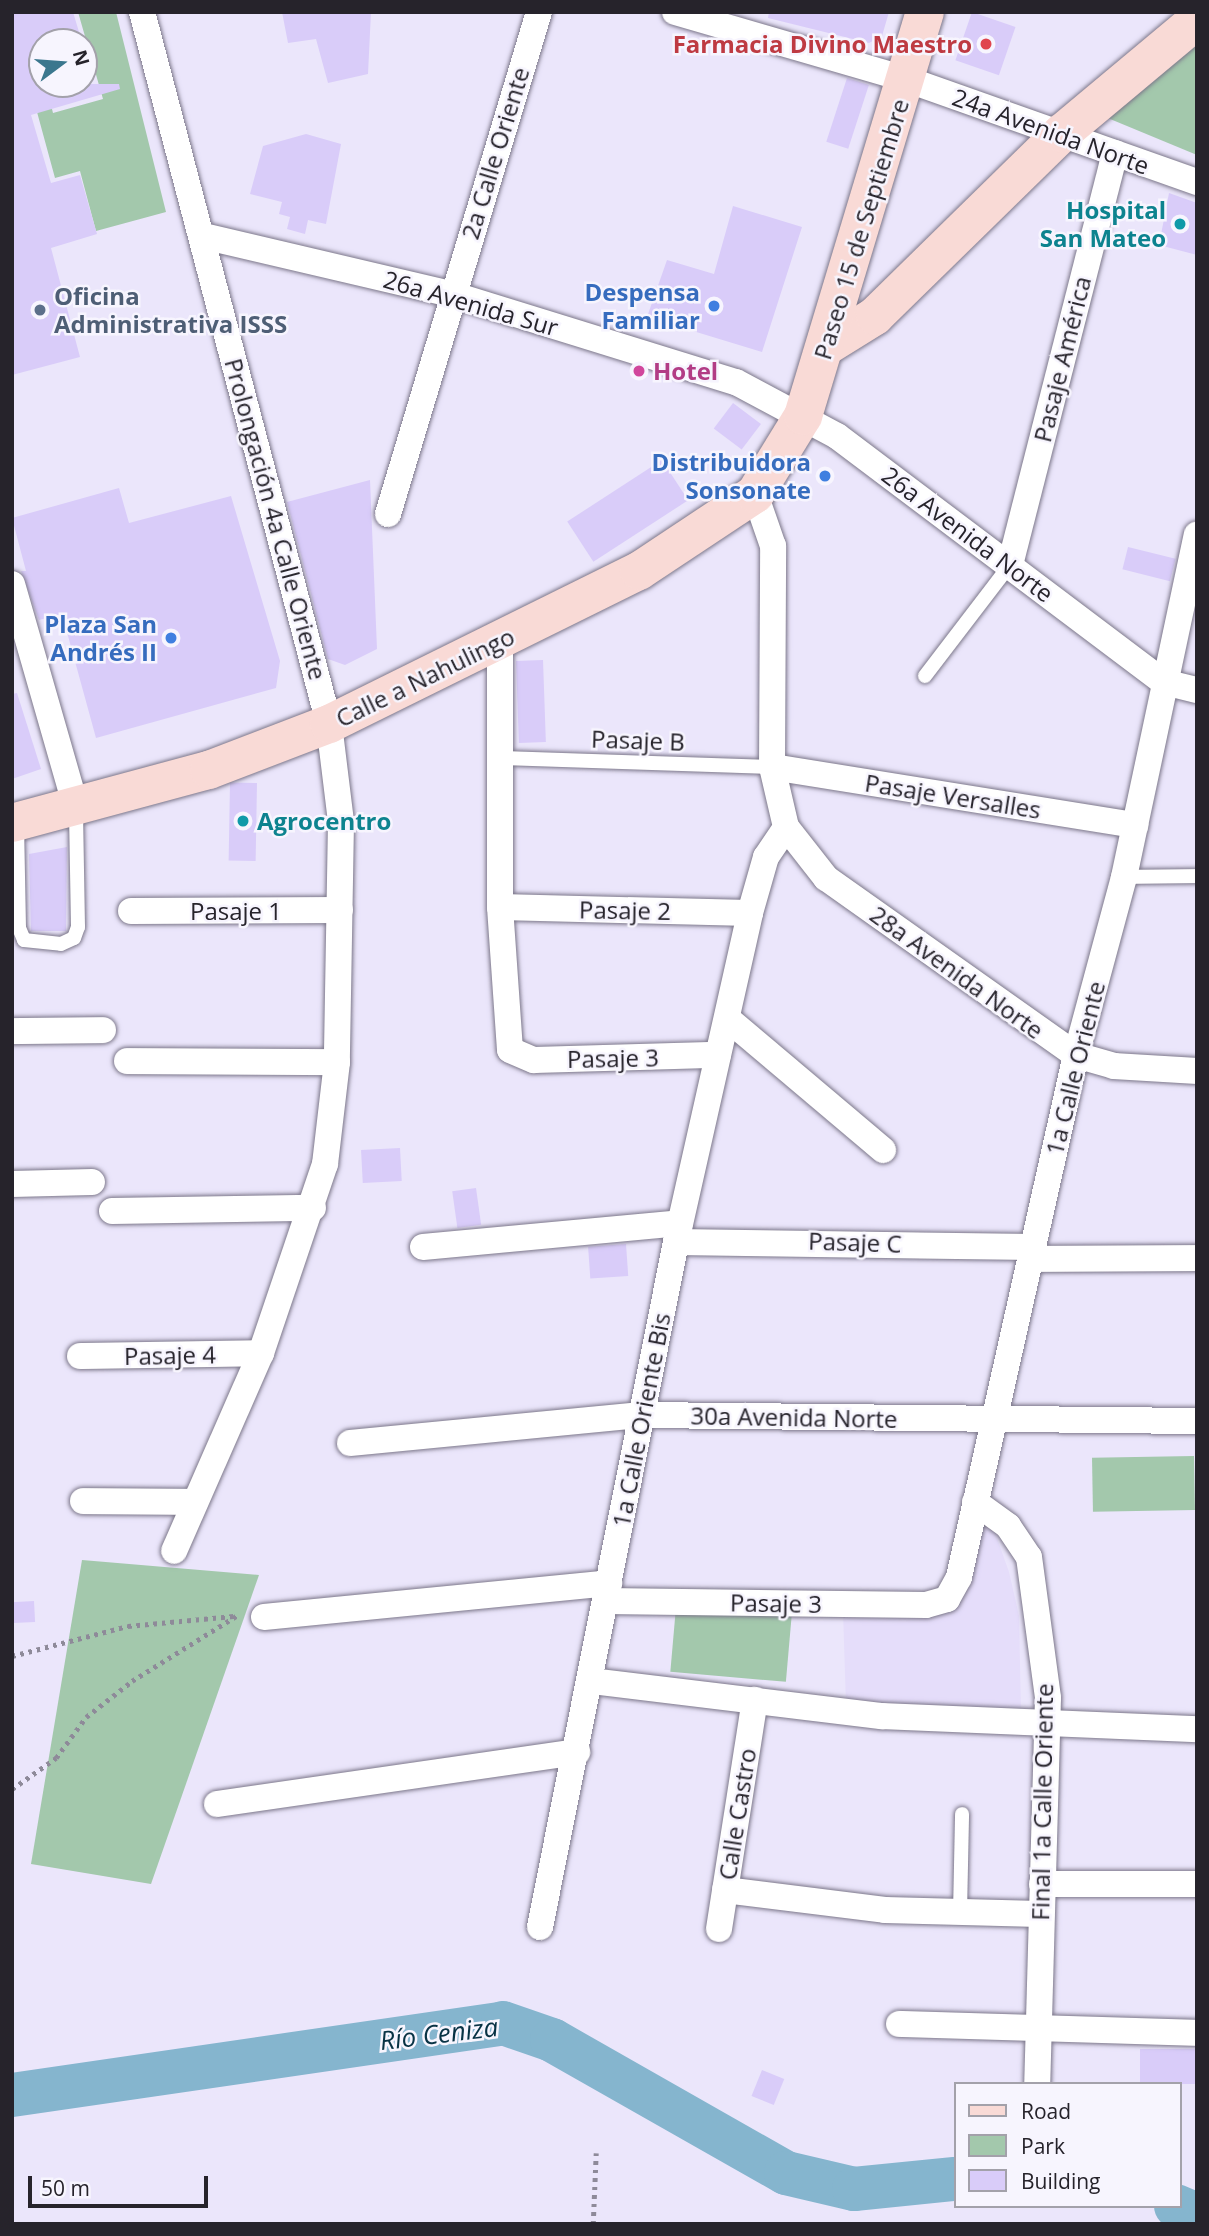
<!DOCTYPE html>
<meta charset="utf-8">
<style>
body{margin:0}
#map{position:relative;width:1209px;height:2236px;overflow:hidden;background:#ebe6fb;font-family:"Open Sans",sans-serif}
div>[style]{position:absolute}
[style*='--x']{left:calc(var(--x)*1px);top:calc(var(--y)*1px);width:calc(var(--w)*1px);rotate:calc(var(--a)*1deg)}
.built>*{inset:0;background:#e5ddfa}
.green>*{inset:0;background:#a3c8ac;transform-origin:0 0}
.river>*{height:44px;margin:-22px;padding:0 22px;transform-origin:22px;border-radius:22px;background:#85b5ce}
.building>*{inset:0;background:#d9ccf9;transform-origin:0 0}
.path>*{height:4.5px;margin-top:-2.25px;transform-origin:0;background:repeating-linear-gradient(90deg,#8e8a99 0 3.5px,transparent 0 8.5px)}
.roads{filter:drop-shadow(0 0 2px #7c778a) drop-shadow(0 0 2px #7c778a)}
.lane>*{height:14px;margin:-7px;padding:0 7px;transform-origin:7px;border-radius:7px;background:#fff}
.street>*{height:26px;margin:-13px;padding:0 13px;transform-origin:13px;border-radius:13px;background:#fff}
.secondary>*{height:38px;margin:-19px;padding:0 19px;transform-origin:19px;border-radius:19px;background:#f9dad6}
.dots>*{width:19px;height:19px;translate:-50% -50%;box-sizing:border-box;border:4px solid #f7f5fe;border-radius:50%}
span{translate:-50% -50%;white-space:nowrap;text-align:center;line-height:1.15;-webkit-text-stroke:5px #f7f5fe;paint-order:stroke}
.health-label{font-size:24px;color:#be3a42;font-weight:700}
.right{translate:-100% -50%;text-align:right}
.street-label{font-size:24px;color:#26232b}
.culture-label{font-size:24px;color:#0d838f;font-weight:700}
.left{translate:0 -50%;text-align:left}
.shop-label{font-size:24px;color:#366cbe;font-weight:700}
.service-label{font-size:24px;color:#4e5e75;font-weight:700}
.hotel-label{font-size:24px;color:#b23c85;font-weight:700}
.water-label{font-size:26px;color:#073244;font-style:italic}
.frame{position:absolute;inset:0;border:14px solid #26232b;pointer-events:none}
.legend{position:absolute;left:954px;top:2082px;width:228px;height:126px;box-sizing:border-box;background:#f7f5fe;border:2px solid #a3a1aa;margin:0;padding:9px 12px;list-style:none;font-size:21px;color:#26232b}
.legend li{display:flex;align-items:center;gap:14px;height:35px}
.legend b{width:35px;border:2px solid #a3a1aa}
.north{position:absolute;left:28px;top:28px;width:70px;height:70px;box-sizing:border-box;background:#f7f5fe;border:2px solid #a3a1aa;border-radius:50%;rotate:74deg;font-size:19px;font-weight:700;line-height:28px;text-align:center;color:#26232b}
.north::after{content:'';display:block;margin:auto;width:24px;height:32px;background:#3b778e;clip-path:polygon(50% 0,100% 100%,50% 72%,0 100%)}
.scale{position:absolute;left:28px;top:2176px;width:180px;height:32px;box-sizing:border-box;border:4px solid #26232b;border-top:0;padding-left:9px;font-size:21px;line-height:24px;white-space:nowrap;color:#26232b;-webkit-text-stroke:5px #f7f5fe;paint-order:stroke}
</style>
<div id="map">
<div class="built">
<i style="clip-path:polygon(979px 1515px,993px 1527px,1009px 1572px,1019px 1616px,1021px 1712px,846px 1705px,843px 1611px,934px 1613px)"></i>
</div>
<div class="green">
<i style="clip-path:polygon(78px 12px,116px 12px,166px 212px,96px 231px,80px 171px,55px 178px,34px 101px,49px 97px,53px 113px,103px 99px)"></i>
<i style="clip-path:polygon(1197px 35px,1197px 155px,1098px 114px)"></i>
<i style="left:1194px;top:1456px;width:54px;height:102px;rotate:89deg"></i>
<i style="clip-path:polygon(82px 1560px,259px 1575px,151px 1884px,31px 1864px)"></i>
<i style="left:676px;top:1607px;width:116px;height:65px;rotate:5deg"></i>
</div>
<div class="river">
<i style="--x:12;--y:2095;--w:496;--a:-8.3"></i>
<i style="--x:503;--y:2023;--w:52;--a:19.1"></i>
<i style="--x:552;--y:2040;--w:269;--a:29.6"></i>
<i style="--x:786;--y:2173;--w:70;--a:13.2"></i>
<i style="--x:854;--y:2189;--w:101;--a:-5.7"></i>
<i style="--x:1176;--y:2206;--w:23;--a:23"></i>
</div>
<div class="building">
<i style="clip-path:polygon(12px 12px,73px 12px,82px 42px,42px 42px,42px 84px,119px 84px,120px 89px,31px 115px,51px 183px,80px 175px,97px 234px,51px 248px,80px 357px,12px 375px)"></i>
<i style="clip-path:polygon(282px 12px,371px 12px,368px 74px,328px 83px,316px 39px,288px 43px)"></i>
<i style="clip-path:polygon(769px 12px,889px 12px,882px 36px,869px 43px,768px 18px)"></i>
<i style="left:972px;top:12px;width:46px;height:51px;rotate:19deg"></i>
<i style="left:847px;top:78px;width:23px;height:67px;rotate:18deg"></i>
<i style="clip-path:polygon(306px 134px,341px 144px,326px 224px,308px 220px,305px 234px,287px 229px,290px 217px,279px 214px,282px 202px,250px 194px,263px 146px)"></i>
<i style="clip-path:polygon(1169px 193px,1197px 203px,1197px 255px,1159px 245px)"></i>
<i style="clip-path:polygon(733px 206px,802px 227px,762px 352px,647px 317px,667px 260px,714px 274px)"></i>
<i style="left:733px;top:403px;width:35px;height:32px;rotate:37deg"></i>
<i style="left:662px;top:460px;width:48px;height:113px;rotate:57deg"></i>
<i style="clip-path:polygon(370px 480px,377px 649px,345px 665px,328px 659px,287px 502px)"></i>
<i style="clip-path:polygon(119px 488px,129px 523px,231px 496px,280px 661px,276px 688px,96px 738px,62px 614px,39px 620px,21px 571px,26px 571px,12px 518px)"></i>
<i style="left:1128px;top:547px;width:49px;height:23px;rotate:14deg"></i>
<i style="left:543px;top:660px;width:82px;height:27px;rotate:88deg"></i>
<i style="clip-path:polygon(17px 693px,41px 769px,12px 779px,12px 694px)"></i>
<i style="left:257px;top:783px;width:78px;height:27px;rotate:91deg"></i>
<i style="clip-path:polygon(67px 847px,66px 931px,31px 931px,29px 854px)"></i>
<i style="left:400px;top:1148px;width:33px;height:39px;rotate:87deg"></i>
<i style="left:476px;top:1188px;width:37px;height:24px;rotate:82deg"></i>
<i style="left:626px;top:1244px;width:32px;height:38px;rotate:86deg"></i>
<i style="left:34px;top:1601px;width:21px;height:22px;rotate:87deg"></i>
<i style="left:1197px;top:2049px;width:35px;height:57px;rotate:90deg"></i>
<i style="left:762px;top:2070px;width:24px;height:28px;rotate:22deg"></i>
</div>
<div class="path">
<i style="--x:12;--y:1656;--w:120;--a:-14.5"></i>
<i style="--x:128;--y:1626;--w:106;--a:-5.4"></i>
<i style="--x:12;--y:1789;--w:54;--a:-35.2"></i>
<i style="--x:56;--y:1758;--w:51;--a:-53.8"></i>
<i style="--x:86;--y:1717;--w:58;--a:-38"></i>
<i style="--x:132;--y:1681;--w:123;--a:-32"></i>
<i style="--x:593;--y:2224;--w:71;--a:-87.6"></i>
</div>
<div class="roads">
<div class="lane">
<i style="--x:925;--y:676;--w:140;--a:-52.6"></i>
<i style="--x:502;--y:758;--w:270;--a:1.9"></i>
<i style="--x:17;--y:824;--w:104;--a:88.9"></i>
<i style="--x:19;--y:928;--w:13;--a:67"></i>
<i style="--x:24;--y:940;--w:37;--a:6"></i>
<i style="--x:61;--y:944;--w:14;--a:-25"></i>
<i style="--x:74;--y:938;--w:12;--a:-70"></i>
<i style="--x:78;--y:927;--w:120;--a:-91"></i>
<i style="--x:1124;--y:877;--w:73;--a:-0.8"></i>
<i style="--x:960;--y:1913;--w:99;--a:-88.8"></i>
</div>
<div class="street">
<i style="--x:142;--y:12;--w:736;--a:75.28"></i>
<i style="--x:329;--y:724;--w:99;--a:83"></i>
<i style="--x:341;--y:822;--w:240;--a:91"></i>
<i style="--x:337;--y:1062;--w:103;--a:96.7"></i>
<i style="--x:325;--y:1164;--w:200;--a:108.7"></i>
<i style="--x:261;--y:1353;--w:216;--a:113.7"></i>
<i style="--x:675;--y:12;--w:241;--a:16.2"></i>
<i style="--x:906;--y:79;--w:309;--a:19.5"></i>
<i style="--x:203;--y:236;--w:255;--a:13.2"></i>
<i style="--x:451;--y:294;--w:298;--a:17.2"></i>
<i style="--x:736;--y:382;--w:115;--a:28.1"></i>
<i style="--x:837;--y:436;--w:409;--a:37"></i>
<i style="--x:1164;--y:682;--w:34;--a:14"></i>
<i style="--x:388;--y:514;--w:524;--a:-73.26"></i>
<i style="--x:1010;--y:565;--w:425;--a:-75.7"></i>
<i style="--x:12;--y:584;--w:232;--a:74"></i>
<i style="--x:500;--y:640;--w:267;--a:90"></i>
<i style="--x:500;--y:907;--w:143;--a:86"></i>
<i style="--x:510;--y:1050;--w:26;--a:23"></i>
<i style="--x:534;--y:1060;--w:184;--a:-1.6"></i>
<i style="--x:772;--y:767;--w:368;--a:9.1"></i>
<i style="--x:786;--y:827;--w:65;--a:51.9"></i>
<i style="--x:826;--y:878;--w:306;--a:35.3"></i>
<i style="--x:1076;--y:1055;--w:40;--a:16"></i>
<i style="--x:1114;--y:1066;--w:83;--a:3.4"></i>
<i style="--x:500;--y:907;--w:250;--a:1.4"></i>
<i style="--x:131;--y:911;--w:209;--a:-0.3"></i>
<i style="--x:728;--y:1019;--w:203;--a:40.2"></i>
<i style="--x:12;--y:1031;--w:91;--a:-0.6"></i>
<i style="--x:127;--y:1061;--w:210;--a:0.3"></i>
<i style="--x:12;--y:1184;--w:80;--a:-1.4"></i>
<i style="--x:112;--y:1211;--w:201;--a:-0.9"></i>
<i style="--x:676;--y:1242;--w:358;--a:0.8"></i>
<i style="--x:423;--y:1247;--w:258;--a:-5.3"></i>
<i style="--x:1032;--y:1259;--w:165;--a:-0.3"></i>
<i style="--x:80;--y:1356;--w:181;--a:-0.9"></i>
<i style="--x:350;--y:1443;--w:293;--a:-5.5"></i>
<i style="--x:642;--y:1415;--w:555;--a:0.62"></i>
<i style="--x:83;--y:1501;--w:112;--a:0.5"></i>
<i style="--x:975;--y:1502;--w:41;--a:36"></i>
<i style="--x:1008;--y:1526;--w:37;--a:56"></i>
<i style="--x:1029;--y:1557;--w:142;--a:82.3"></i>
<i style="--x:1048;--y:1698;--w:386;--a:91.6"></i>
<i style="--x:605;--y:1601;--w:321;--a:0.7"></i>
<i style="--x:926;--y:1605;--w:22;--a:-16"></i>
<i style="--x:947;--y:1599;--w:25;--a:-61"></i>
<i style="--x:959;--y:1577;--w:535;--a:-77.37"></i>
<i style="--x:1076;--y:1055;--w:184;--a:-74.9"></i>
<i style="--x:1124;--y:877;--w:350;--a:-78"></i>
<i style="--x:264;--y:1617;--w:347;--a:-5.6"></i>
<i style="--x:591;--y:1681;--w:293;--a:6.9"></i>
<i style="--x:882;--y:1716;--w:315;--a:2.4"></i>
<i style="--x:217;--y:1804;--w:364;--a:-8.2"></i>
<i style="--x:1042;--y:1884;--w:155;--a:0"></i>
<i style="--x:725;--y:1890;--w:161;--a:7.1"></i>
<i style="--x:885;--y:1910;--w:155;--a:1.5"></i>
<i style="--x:540;--y:1927;--w:698;--a:-78.77"></i>
<i style="--x:676;--y:1242;--w:337;--a:-77.3"></i>
<i style="--x:750;--y:913;--w:58;--a:-74.1"></i>
<i style="--x:766;--y:857;--w:36;--a:-56"></i>
<i style="--x:786;--y:827;--w:62;--a:-103.1"></i>
<i style="--x:772;--y:767;--w:221;--a:-89.7"></i>
<i style="--x:773;--y:546;--w:55;--a:-109.1"></i>
<i style="--x:719;--y:1929;--w:232;--a:-81.1"></i>
<i style="--x:899;--y:2024;--w:298;--a:1.7"></i>
</div>
<div class="secondary">
<i style="--x:827;--y:346;--w:57;--a:-32"></i>
<i style="--x:875;--y:316;--w:262;--a:-44.4"></i>
<i style="--x:1062;--y:133;--w:176;--a:-39.9"></i>
<i style="--x:12;--y:823;--w:204;--a:-15.1"></i>
<i style="--x:209;--y:770;--w:129;--a:-21"></i>
<i style="--x:329;--y:724;--w:346;--a:-26.3"></i>
<i style="--x:639;--y:571;--w:139;--a:-33.6"></i>
<i style="--x:755;--y:494;--w:92;--a:-58.4"></i>
<i style="--x:803;--y:416;--w:422;--a:-73.2"></i>
</div>
</div>
<div class="dots">
<i style="left:986px;top:44px;background:#e0444e"></i>
<i style="left:1180px;top:224px;background:#0f9aa8"></i>
<i style="left:714px;top:306px;background:#3f7fe0"></i>
<i style="left:40px;top:310px;background:#5c6f8a"></i>
<i style="left:639px;top:371px;background:#d1479c"></i>
<i style="left:825px;top:476px;background:#3f7fe0"></i>
<i style="left:171px;top:638px;background:#3f7fe0"></i>
<i style="left:243px;top:821px;background:#0f9aa8"></i>
</div>
<div class="health-label">
<span class="right" style="left:972px;top:44px">Farmacia Divino Maestro</span>
</div>
<div class="street-label">
<span style="left:1051px;top:131px;rotate:20deg">24a Avenida Norte</span>
<span style="left:495px;top:153px;rotate:-73deg">2a Calle Oriente</span>
<span style="left:861px;top:229px;rotate:-73deg">Paseo 15 de Septiembre</span>
<span style="left:471px;top:303px;rotate:16deg">26a Avenida Sur</span>
<span style="left:1062px;top:359px;rotate:-76deg">Pasaje América</span>
<span style="left:276px;top:519px;rotate:75deg">Prolongación 4a Calle Oriente</span>
<span style="left:968px;top:534px;rotate:37deg">26a Avenida Norte</span>
<span style="left:425px;top:677px;rotate:-26deg">Calle a Nahulingo</span>
<span style="left:638px;top:740px;rotate:2deg">Pasaje B</span>
<span style="left:953px;top:796px;rotate:9deg">Pasaje Versalles</span>
<span style="left:625px;top:910px;rotate:1deg">Pasaje 2</span>
<span style="left:236px;top:911px">Pasaje 1</span>
<span style="left:957px;top:972px;rotate:36deg">28a Avenida Norte</span>
<span style="left:613px;top:1058px;rotate:-1deg">Pasaje 3</span>
<span style="left:1075px;top:1068px;rotate:-76deg">1a Calle Oriente</span>
<span style="left:855px;top:1242px;rotate:2deg">Pasaje C</span>
<span style="left:170px;top:1355px;rotate:-1deg">Pasaje 4</span>
<span style="left:794px;top:1417px;rotate:1deg">30a Avenida Norte</span>
<span style="left:641px;top:1420px;rotate:-79deg">1a Calle Oriente Bis</span>
<span style="left:776px;top:1603px;rotate:1deg">Pasaje 3</span>
<span style="left:1042px;top:1802px;rotate:-89deg">Final 1a Calle Oriente</span>
<span style="left:737px;top:1814px;rotate:-81deg">Calle Castro</span>
</div>
<div class="culture-label">
<span class="right" style="left:1166px;top:224px">Hospital<br>San Mateo</span>
<span class="left" style="left:257px;top:821px">Agrocentro</span>
</div>
<div class="shop-label">
<span class="right" style="left:700px;top:306px">Despensa<br>Familiar</span>
<span class="right" style="left:811px;top:476px">Distribuidora<br>Sonsonate</span>
<span class="right" style="left:157px;top:638px">Plaza San<br>Andrés II</span>
</div>
<div class="service-label">
<span class="left" style="left:54px;top:310px">Oficina<br>Administrativa ISSS</span>
</div>
<div class="hotel-label">
<span class="left" style="left:653px;top:371px">Hotel</span>
</div>
<div class="water-label">
<span style="left:439px;top:2034px;rotate:-7deg">Río Ceniza</span>
</div>
<div class="frame"></div>
<ul class="legend">
<li><b style="height:9px;background:#f9dad6"></b>Road</li>
<li><b style="height:19px;background:#a3c8ac"></b>Park</li>
<li><b style="height:19px;background:#d9ccf9"></b>Building</li>
</ul>
<div class="north">N</div>
<div class="scale">50 m</div>
</div>
